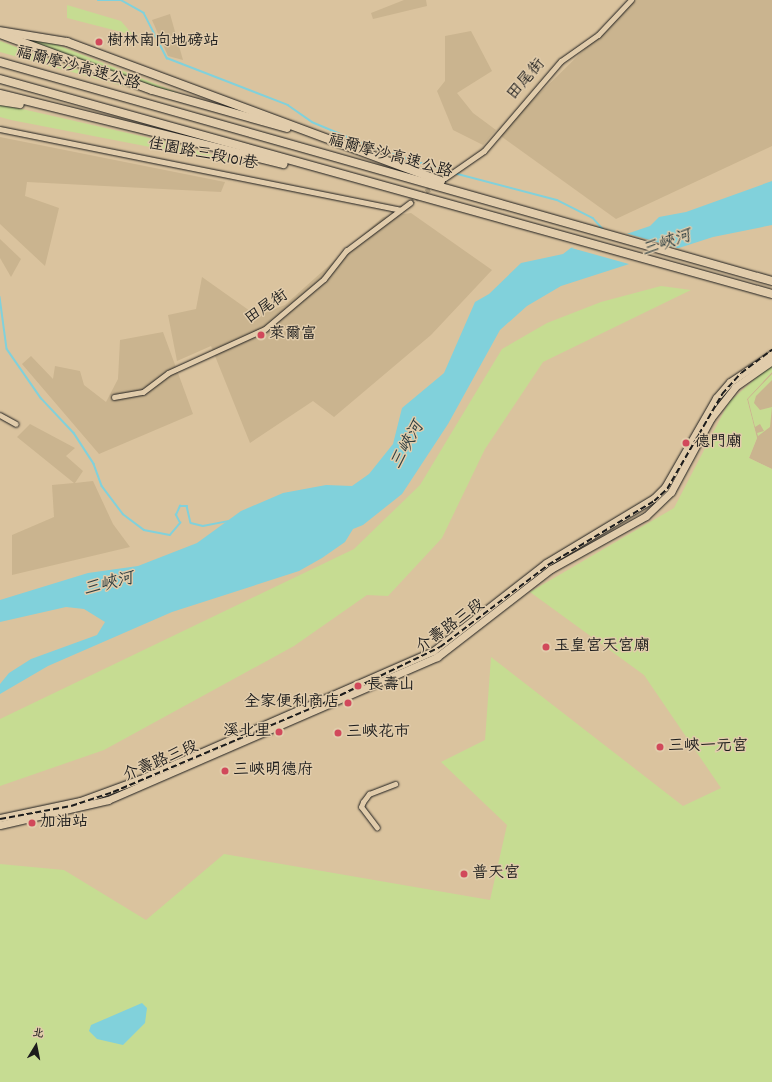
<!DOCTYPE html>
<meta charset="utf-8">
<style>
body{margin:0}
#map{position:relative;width:772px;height:1082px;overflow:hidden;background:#dac39e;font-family:Dekko,"LXGW WenKai TC",sans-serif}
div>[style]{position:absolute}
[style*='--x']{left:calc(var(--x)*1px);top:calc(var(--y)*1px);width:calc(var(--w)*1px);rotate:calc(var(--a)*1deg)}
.built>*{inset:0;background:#cab48f}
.green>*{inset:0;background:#c6dc92}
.water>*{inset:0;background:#81d1db}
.pier>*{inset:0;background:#dac39e}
.stream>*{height:1.5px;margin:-0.75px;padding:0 0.75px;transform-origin:0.75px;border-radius:0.75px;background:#81d1db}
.street-tunnel>*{height:4.5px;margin-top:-2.25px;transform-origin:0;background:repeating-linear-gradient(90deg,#b4a284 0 4.5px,transparent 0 6.5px)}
.roads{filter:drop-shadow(0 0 1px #1c1c1c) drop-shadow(0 0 1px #1c1c1c)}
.street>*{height:4.5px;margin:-2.25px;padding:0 2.25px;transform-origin:2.25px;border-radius:2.25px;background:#e1ccab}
.primary>*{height:7px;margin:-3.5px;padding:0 3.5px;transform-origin:3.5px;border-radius:3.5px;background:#e1ccab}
.highway>*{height:8px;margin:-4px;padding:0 4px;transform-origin:4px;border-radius:4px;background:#e1ccab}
.rail>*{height:1.5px;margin-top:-0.75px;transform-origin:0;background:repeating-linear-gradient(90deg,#1c1c1c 0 6px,transparent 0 9px)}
.dots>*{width:11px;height:11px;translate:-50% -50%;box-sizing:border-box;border:2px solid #e1ccab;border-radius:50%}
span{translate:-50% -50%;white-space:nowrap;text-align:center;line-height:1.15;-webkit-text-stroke:3px #e1ccab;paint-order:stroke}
.poi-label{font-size:16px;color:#1c1c1c}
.left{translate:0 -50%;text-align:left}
.right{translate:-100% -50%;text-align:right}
.street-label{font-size:16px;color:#1c1c1c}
.water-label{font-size:17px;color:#304042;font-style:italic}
.north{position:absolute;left:16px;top:1026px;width:40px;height:40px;-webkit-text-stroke:3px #e1ccab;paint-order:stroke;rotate:10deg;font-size:11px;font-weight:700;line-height:16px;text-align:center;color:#1c1c1c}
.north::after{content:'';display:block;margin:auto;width:14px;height:18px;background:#1c1c1c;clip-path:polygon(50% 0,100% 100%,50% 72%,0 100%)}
</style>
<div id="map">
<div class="built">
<i style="clip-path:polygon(404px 0,426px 0,427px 6px,373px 19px,371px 13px)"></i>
<i style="clip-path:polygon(635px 0,772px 0,772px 146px,616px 219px,498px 134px)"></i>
<i style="clip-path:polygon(170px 14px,183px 60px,168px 56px,152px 20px)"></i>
<i style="clip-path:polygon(471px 31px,492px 71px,457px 93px,473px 113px,496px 130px,483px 145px,453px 130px,437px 91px,445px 81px,445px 36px)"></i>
<i style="clip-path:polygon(0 137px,225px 182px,221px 192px,27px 182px,25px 196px,59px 208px,45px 266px,0 224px)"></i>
<i style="clip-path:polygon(411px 213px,492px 270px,431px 335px,334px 417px,313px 401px,250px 443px,211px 346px,177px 361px,168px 315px,196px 309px,202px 277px,257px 316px,285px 305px,383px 217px)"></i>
<i style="clip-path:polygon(0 239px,21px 259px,11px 277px,0 258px)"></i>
<i style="clip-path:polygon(163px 332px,193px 414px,99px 454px,22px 364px,31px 356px,53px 379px,55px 366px,80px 371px,84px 385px,106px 402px,118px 379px,120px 340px)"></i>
<i style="clip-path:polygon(772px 372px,772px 469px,749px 458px,757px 438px,747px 399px)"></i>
<i style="clip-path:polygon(30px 424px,75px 448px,66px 456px,83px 471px,75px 483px,93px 481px,113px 524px,130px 547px,12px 575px,12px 535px,54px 517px,52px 485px,74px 483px,17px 437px)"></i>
</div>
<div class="green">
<i style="clip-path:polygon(67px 5px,121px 21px,133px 35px,67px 18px)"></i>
<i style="clip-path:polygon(13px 36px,45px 40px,181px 94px,146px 85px)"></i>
<i style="clip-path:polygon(0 41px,61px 64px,130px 88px,0 52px)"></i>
<i style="clip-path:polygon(0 104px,167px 142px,253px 167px,11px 120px,0 117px)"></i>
<i style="clip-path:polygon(661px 286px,691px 290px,543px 362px,485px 449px,442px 538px,388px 596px,367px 595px,294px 646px,104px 750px,0 786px,0 719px,354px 549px,420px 485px,502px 349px,547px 323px,601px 302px)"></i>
<i style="clip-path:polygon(772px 364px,772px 372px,747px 399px,757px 438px,749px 458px,772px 469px,772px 1082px,0 1082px,0 864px,64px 870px,146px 920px,224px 854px,490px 900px,507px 825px,441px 762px,485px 740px,491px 657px,683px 806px,721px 788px,644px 675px,530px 592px,674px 508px,729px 402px)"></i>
<i style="clip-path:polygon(772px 374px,772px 380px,756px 396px,754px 403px,760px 410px,772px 407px,770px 427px,758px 436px,757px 433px,764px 431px,760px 424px,755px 427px,748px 399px)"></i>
</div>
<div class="water">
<i style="clip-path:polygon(772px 181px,772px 225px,713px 237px,561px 286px,527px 306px,500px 330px,448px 424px,402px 494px,363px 525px,353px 529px,345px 542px,322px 558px,299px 571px,172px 612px,48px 666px,0 694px,0 684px,9px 673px,31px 659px,97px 635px,105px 622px,84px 609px,66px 607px,0 622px,0 600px,88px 573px,138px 566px,197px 543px,241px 511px,283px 493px,326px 485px,352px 486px,369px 474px,393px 444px,402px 408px,444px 373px,475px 302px,489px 294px,521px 263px,563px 254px,572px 247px,579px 250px,650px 226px,659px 217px,686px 212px)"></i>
<i style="clip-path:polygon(142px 1003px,147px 1008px,145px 1023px,123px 1045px,97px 1039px,89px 1031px,91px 1025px)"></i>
</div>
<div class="pier">
<i style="clip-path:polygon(622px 232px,684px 250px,636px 266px,568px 247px,579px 248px)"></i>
</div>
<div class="stream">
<i style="--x:98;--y:0;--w:23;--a:0"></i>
<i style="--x:121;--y:0;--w:26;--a:29"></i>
<i style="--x:144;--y:13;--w:51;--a:62.9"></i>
<i style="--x:167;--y:58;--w:130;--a:21.2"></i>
<i style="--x:288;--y:105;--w:29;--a:35"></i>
<i style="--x:312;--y:122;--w:67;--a:22.8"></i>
<i style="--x:374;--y:148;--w:80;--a:17.5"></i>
<i style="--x:454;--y:173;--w:106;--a:14.7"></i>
<i style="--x:557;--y:200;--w:40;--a:26.6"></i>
<i style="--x:593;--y:218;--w:15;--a:48"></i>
<i style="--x:0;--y:297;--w:52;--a:82.3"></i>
<i style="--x:7;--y:349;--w:60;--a:55.2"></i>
<i style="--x:41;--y:398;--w:48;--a:46.7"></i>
<i style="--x:74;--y:433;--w:37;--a:57"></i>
<i style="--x:94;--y:464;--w:23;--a:70"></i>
<i style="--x:102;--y:486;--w:35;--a:53"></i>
<i style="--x:123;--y:514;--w:26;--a:37"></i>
<i style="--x:144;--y:530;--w:26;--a:11"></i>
<i style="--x:170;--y:535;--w:16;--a:-50"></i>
<i style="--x:180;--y:523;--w:9;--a:-117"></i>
<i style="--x:176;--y:515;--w:10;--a:-66"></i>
<i style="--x:180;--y:506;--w:7;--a:0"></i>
<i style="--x:187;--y:506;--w:17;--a:77"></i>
<i style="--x:191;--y:523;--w:12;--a:14"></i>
<i style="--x:203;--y:526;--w:25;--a:-11"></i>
</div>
<div class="street-tunnel">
<i style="--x:410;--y:203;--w:31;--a:-36"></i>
</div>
<div class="roads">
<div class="street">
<i style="--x:0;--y:129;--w:408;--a:11.4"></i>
<i style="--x:445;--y:178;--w:47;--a:-34.7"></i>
<i style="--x:484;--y:151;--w:118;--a:-49.5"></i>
<i style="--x:561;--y:61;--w:45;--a:-35.1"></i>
<i style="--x:598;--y:35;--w:48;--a:-46.7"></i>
<i style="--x:114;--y:397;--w:29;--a:-10"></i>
<i style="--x:143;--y:392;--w:31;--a:-37"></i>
<i style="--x:168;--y:373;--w:107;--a:-24.4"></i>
<i style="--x:265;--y:329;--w:77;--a:-40.3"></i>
<i style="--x:324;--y:279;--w:36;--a:-52"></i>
<i style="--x:346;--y:251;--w:80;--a:-36.9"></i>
<i style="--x:0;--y:415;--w:18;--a:29"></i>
<i style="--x:377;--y:828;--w:26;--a:-127"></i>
<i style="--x:361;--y:807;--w:5;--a:-68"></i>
<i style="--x:363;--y:802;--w:10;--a:-53"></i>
<i style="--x:369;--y:794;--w:28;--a:-21"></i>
</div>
<div class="primary">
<i style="--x:0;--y:818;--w:82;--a:-12"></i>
<i style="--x:80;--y:801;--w:64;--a:-20.1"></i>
<i style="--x:140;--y:779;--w:320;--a:-23.6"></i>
<i style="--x:433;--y:651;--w:143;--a:-37.9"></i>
<i style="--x:546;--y:563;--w:126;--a:-31"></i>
<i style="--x:654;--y:498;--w:16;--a:-45"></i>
<i style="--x:665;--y:487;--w:103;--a:-60.2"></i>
<i style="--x:716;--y:398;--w:21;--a:-49"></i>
<i style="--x:730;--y:382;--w:50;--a:-33.7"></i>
<i style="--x:0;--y:825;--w:111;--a:-13"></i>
<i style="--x:108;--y:800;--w:359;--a:-23.5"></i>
<i style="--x:437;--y:657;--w:144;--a:-37.7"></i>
<i style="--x:551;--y:569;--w:109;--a:-29.2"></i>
<i style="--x:646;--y:516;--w:35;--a:-44"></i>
<i style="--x:671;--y:492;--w:84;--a:-61.6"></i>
<i style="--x:711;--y:418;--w:39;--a:-52"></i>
<i style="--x:735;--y:387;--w:45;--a:-35.1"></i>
</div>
<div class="highway">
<i style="--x:0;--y:31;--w:68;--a:9.3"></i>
<i style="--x:67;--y:42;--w:399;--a:20.4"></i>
<i style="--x:0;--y:34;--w:162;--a:20.2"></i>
<i style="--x:152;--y:90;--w:140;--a:15.7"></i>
<i style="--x:0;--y:62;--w:802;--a:15.84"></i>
<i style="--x:0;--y:79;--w:801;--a:15.56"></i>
<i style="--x:0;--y:94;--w:292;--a:13.9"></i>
<i style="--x:0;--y:101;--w:20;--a:9"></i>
</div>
</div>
<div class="rail">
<i style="--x:0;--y:819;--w:72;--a:-10.4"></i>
<i style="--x:71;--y:806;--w:44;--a:-18.4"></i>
<i style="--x:113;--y:792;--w:229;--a:-22.9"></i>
<i style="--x:324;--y:703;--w:129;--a:-25.8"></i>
<i style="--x:440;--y:647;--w:136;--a:-37.2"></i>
<i style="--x:548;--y:565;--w:124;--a:-31.1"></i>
<i style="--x:654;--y:501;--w:18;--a:-43"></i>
<i style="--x:667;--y:489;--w:110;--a:-59.9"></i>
<i style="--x:722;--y:394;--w:28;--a:-48"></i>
<i style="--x:741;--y:373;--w:39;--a:-37"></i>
</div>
<div class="dots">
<i style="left:99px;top:42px;background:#d1495b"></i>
<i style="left:261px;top:335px;background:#d1495b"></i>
<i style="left:686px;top:443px;background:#d1495b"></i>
<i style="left:546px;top:647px;background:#d1495b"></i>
<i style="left:358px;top:686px;background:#d1495b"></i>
<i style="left:348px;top:703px;background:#d1495b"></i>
<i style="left:279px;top:732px;background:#d1495b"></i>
<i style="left:338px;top:733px;background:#d1495b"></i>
<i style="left:660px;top:747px;background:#d1495b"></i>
<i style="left:225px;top:771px;background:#d1495b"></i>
<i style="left:32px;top:823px;background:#d1495b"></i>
<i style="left:464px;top:874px;background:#d1495b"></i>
</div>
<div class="poi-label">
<span class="left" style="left:107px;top:42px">樹林南向地磅站</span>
<span class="left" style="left:269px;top:335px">萊爾富</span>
<span class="left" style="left:694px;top:443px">德門廟</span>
<span class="left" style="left:554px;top:647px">玉皇宮天宮廟</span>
<span class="left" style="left:367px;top:686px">長壽山</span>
<span class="right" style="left:340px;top:703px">全家便利商店</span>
<span class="right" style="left:271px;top:732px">溪北里</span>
<span class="left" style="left:346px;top:733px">三峽花市</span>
<span class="left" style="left:668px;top:747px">三峽一元宮</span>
<span class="left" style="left:233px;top:771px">三峽明德府</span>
<span class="left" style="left:40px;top:823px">加油站</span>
<span class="left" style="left:472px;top:874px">普天宮</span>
</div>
<div class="street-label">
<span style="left:78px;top:69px;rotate:15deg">福爾摩沙高速公路</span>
<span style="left:527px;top:80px;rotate:-49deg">田尾街</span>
<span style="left:203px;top:155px;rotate:11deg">佳園路三段101巷</span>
<span style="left:390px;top:157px;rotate:15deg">福爾摩沙高速公路</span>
<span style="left:267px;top:308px;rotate:-34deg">田尾街</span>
<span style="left:451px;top:627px;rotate:-36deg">介壽路三段</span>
<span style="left:161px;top:762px;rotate:-23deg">介壽路三段</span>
</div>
<div class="water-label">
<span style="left:667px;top:245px;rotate:-18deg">三峽河</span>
<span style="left:409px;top:446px;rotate:-61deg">三峽河</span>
<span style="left:109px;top:586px;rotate:-14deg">三峽河</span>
</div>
<div class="north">北</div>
</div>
